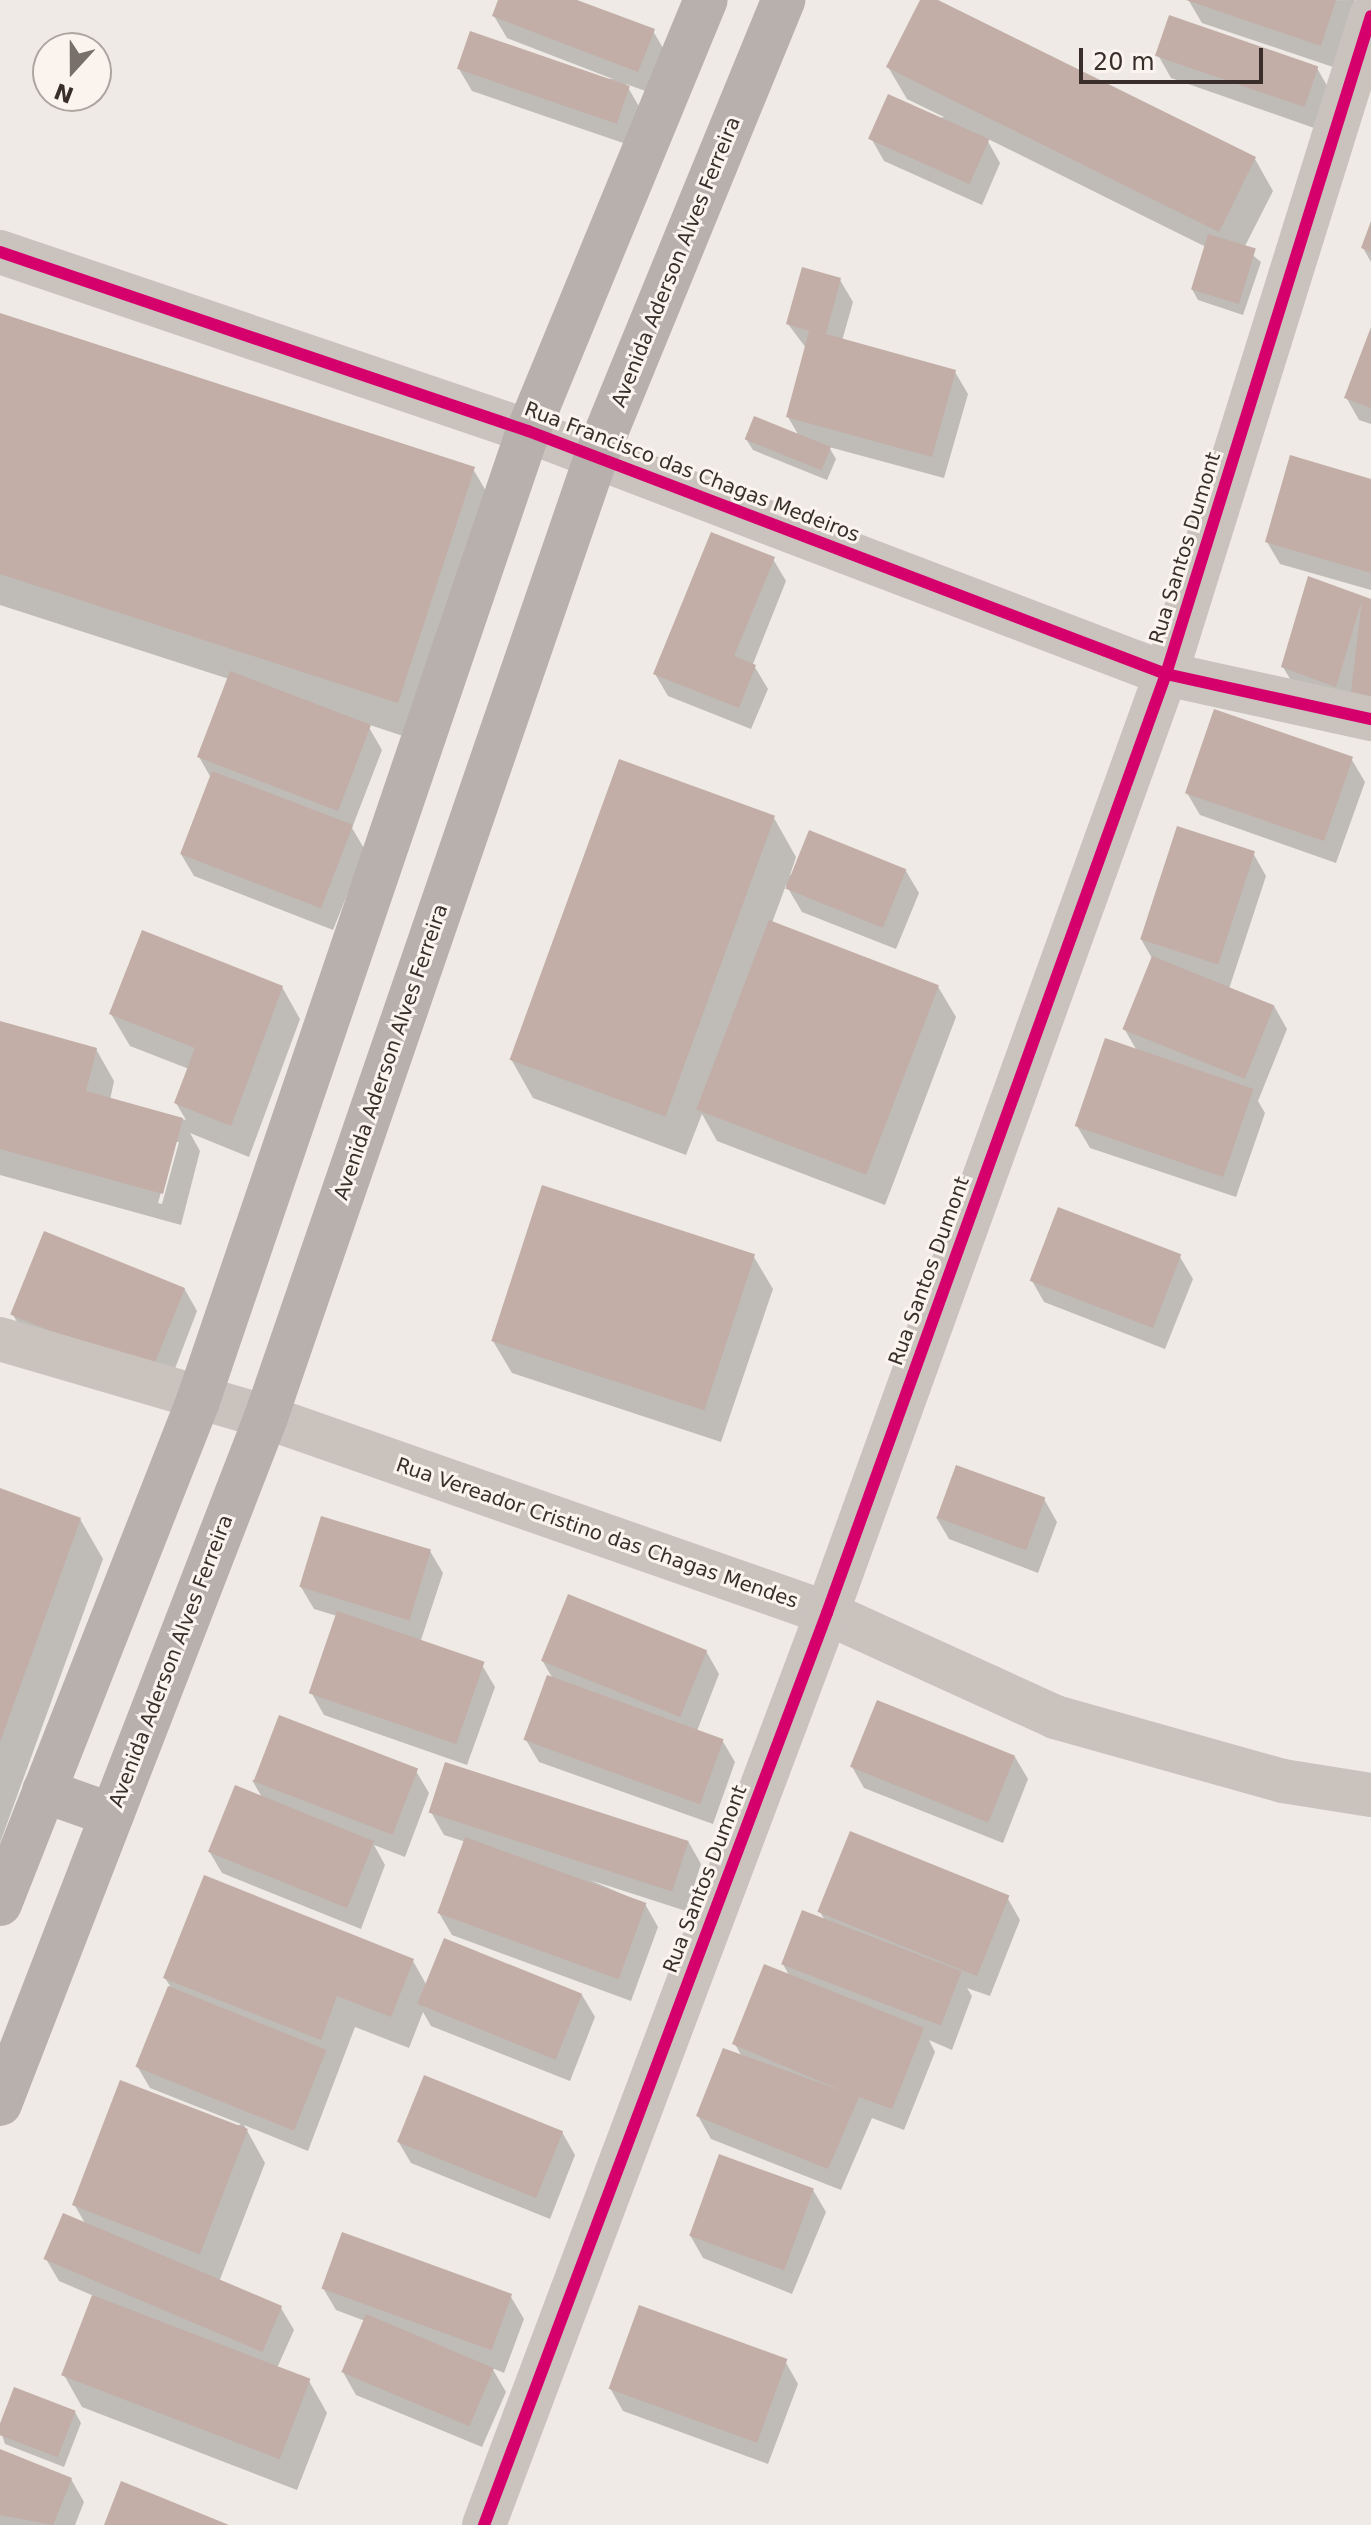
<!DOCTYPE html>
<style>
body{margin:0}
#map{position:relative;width:1371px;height:2525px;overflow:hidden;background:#efeae5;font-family:"DejaVu Sans",sans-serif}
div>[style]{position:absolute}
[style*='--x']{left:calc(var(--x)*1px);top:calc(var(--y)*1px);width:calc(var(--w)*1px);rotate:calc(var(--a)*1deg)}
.shadow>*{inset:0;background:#0003}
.building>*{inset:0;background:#c2ada7;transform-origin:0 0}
.minor>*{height:44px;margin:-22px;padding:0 22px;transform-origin:22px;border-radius:22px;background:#c9c2bd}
.primary>*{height:44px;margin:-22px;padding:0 22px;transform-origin:22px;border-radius:22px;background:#b8b0ac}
.cycleway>*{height:12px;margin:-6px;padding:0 6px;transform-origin:6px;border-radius:6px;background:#d6006c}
span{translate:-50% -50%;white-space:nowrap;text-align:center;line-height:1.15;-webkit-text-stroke:6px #fbf4ee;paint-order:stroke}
.street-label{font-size:20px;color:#3a2e2b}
.north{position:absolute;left:32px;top:32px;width:80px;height:80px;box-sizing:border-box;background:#fbf4ee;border:2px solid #aea5a0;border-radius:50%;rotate:201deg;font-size:22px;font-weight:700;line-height:32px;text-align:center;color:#3a2e2b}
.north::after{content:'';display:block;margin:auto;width:28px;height:36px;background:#79706c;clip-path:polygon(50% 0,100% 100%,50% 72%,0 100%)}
.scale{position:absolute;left:1079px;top:48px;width:184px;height:36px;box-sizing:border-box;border:4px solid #3a2e2b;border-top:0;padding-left:10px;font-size:24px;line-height:28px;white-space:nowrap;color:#3a2e2b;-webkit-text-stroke:6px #fbf4ee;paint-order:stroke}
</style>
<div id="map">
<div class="shadow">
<i style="clip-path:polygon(500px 0,571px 0,653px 31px,666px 53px,651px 93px,626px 84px,641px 110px,629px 145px,472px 91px,459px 69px,613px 79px,507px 38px,494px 16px)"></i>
<i style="clip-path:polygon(922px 0,1255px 159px,1273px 191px,1244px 248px,1261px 262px,1243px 315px,1198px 300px,1192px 289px,1206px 247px,986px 138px,1000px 163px,982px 205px,884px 161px,871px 138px,944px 117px,907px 99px,888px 67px)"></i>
<i style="clip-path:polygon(1355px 0,1333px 67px,1202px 23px,1189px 1px)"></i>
<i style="clip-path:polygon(1158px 55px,1317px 68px,1330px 91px,1317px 129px,1171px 78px)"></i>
<i style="clip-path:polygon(1371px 226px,1371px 262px,1363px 248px)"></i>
<i style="clip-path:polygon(840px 280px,853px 302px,842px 341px,955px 372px,968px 394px,944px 478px,829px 447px,836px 459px,827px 480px,753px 450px,746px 439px,799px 436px,788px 417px,806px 348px,788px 324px)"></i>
<i style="clip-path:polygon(0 315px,473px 469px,496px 508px,421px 742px,367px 724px,382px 750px,352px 828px,365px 850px,333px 930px,194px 876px,181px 854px,211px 778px,198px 755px,229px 679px,0 605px)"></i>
<i style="clip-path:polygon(1371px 332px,1371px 424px,1359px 420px,1346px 397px)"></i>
<i style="clip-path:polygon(1371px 481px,1371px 590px,1280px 564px,1267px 542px)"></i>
<i style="clip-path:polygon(773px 559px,786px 581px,753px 664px,768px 689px,751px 729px,668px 696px,655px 674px)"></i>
<i style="clip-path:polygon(1309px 579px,1371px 601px,1371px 715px,1353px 692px,1348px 708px,1296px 689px,1283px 667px)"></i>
<i style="clip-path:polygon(1352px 760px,1365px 782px,1336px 863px,1200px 815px,1187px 793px)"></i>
<i style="clip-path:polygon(774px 818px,796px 857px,790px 875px,906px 871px,919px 893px,896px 949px,802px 912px,786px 885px,772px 923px,937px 985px,956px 1017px,885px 1205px,717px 1141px,702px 1114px,686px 1155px,533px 1098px,511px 1059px)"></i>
<i style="clip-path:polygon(1253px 853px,1266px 876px,1229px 989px,1274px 1006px,1287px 1029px,1258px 1101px,1265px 1113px,1236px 1197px,1090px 1148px,1077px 1126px,1137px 1051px,1125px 1030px,1153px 960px,1141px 939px)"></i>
<i style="clip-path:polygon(evenodd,282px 987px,300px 1019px,249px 1157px,190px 1133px,200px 1151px,181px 1225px,0 1175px,0 1023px,96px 1049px,114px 1081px,110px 1100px,186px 1120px,176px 1103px,189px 1069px,130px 1046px,111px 1014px,282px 987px,175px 1142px,179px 1142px,162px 1204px,158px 1203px,175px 1142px)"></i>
<i style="clip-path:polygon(754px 1257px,773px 1289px,721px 1442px,512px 1373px,493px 1341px)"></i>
<i style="clip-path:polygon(1180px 1257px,1193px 1279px,1165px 1349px,1044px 1302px,1031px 1279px)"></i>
<i style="clip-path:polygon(184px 1288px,197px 1311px,166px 1392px,26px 1337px,13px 1315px)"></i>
<i style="clip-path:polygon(0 1490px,80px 1519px,103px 1559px,0 1843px)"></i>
<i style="clip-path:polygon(1044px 1499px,1057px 1522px,1038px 1573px,949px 1539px,936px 1517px)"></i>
<i style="clip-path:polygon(430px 1551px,443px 1573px,420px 1643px,482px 1665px,495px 1687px,467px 1765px,324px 1715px,311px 1692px,337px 1616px,314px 1609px,301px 1587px)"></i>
<i style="clip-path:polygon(706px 1651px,719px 1674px,697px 1731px,722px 1740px,735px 1762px,713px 1824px,539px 1762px,526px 1740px,553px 1679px,542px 1660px)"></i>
<i style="clip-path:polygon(1015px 1757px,1028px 1779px,1003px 1843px,864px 1788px,851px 1765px)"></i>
<i style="clip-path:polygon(416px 1771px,429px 1793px,405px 1857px,374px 1845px,385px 1865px,361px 1929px,222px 1873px,209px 1851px,263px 1799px,252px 1780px)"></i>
<i style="clip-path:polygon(431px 1812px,688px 1841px,701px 1864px,686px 1911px,590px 1880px,645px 1904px,658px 1927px,631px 2001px,452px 1935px,439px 1913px,466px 1842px,444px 1835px)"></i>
<i style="clip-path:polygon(1007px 1897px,1020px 1920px,990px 1996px,967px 1988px,972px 1996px,952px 2050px,929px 2040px,935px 2052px,904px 2130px,872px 2118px,841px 2190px,711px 2139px,698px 2116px,742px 2057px,735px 2044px,790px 1977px,783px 1964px,826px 1922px,820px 1912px)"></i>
<i style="clip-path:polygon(413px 1961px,426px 1984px,582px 1995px,595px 2017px,570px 2081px,431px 2026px,423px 2012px,409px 2048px,355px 2027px,308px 2151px,244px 2125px,265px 2163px,219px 2282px,281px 2308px,294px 2330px,277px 2368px,309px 2381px,327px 2413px,297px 2490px,82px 2407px,64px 2375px,94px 2296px,59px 2281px,46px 2259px,86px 2225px,74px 2204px,241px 2124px,150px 2088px,137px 2066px,170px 1986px,165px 1978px)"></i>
<i style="clip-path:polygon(562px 2132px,575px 2155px,550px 2219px,411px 2163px,398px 2141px)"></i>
<i style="clip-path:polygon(813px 2190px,826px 2212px,792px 2294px,703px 2258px,690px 2235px)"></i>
<i style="clip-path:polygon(323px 2288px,511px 2297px,524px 2319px,504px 2373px,492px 2368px,506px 2392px,482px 2447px,356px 2395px,343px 2372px,365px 2321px,336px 2310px)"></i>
<i style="clip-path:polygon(785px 2361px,798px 2384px,768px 2464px,623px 2411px,610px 2388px)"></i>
<i style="clip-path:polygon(15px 2389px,75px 2412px,81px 2423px,64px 2467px,5px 2444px,0 2429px)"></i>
<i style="clip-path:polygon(0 2451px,71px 2479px,84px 2502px,75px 2525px,0 2525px)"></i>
</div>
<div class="building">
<i style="clip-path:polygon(498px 0,577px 0,655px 29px,638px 72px,492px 16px)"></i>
<i style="clip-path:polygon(920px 0,938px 0,1256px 157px,1219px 232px,886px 67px)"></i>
<i style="clip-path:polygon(1186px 0,1336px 0,1321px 46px)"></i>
<i style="left:1169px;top:15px;width:158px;height:43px;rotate:19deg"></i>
<i style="left:470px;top:31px;width:169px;height:40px;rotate:19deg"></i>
<i style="left:888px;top:94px;width:111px;height:49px;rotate:24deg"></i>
<i style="clip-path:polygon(1371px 221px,1371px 252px,1361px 248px)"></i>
<i style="left:1208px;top:234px;width:50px;height:58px;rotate:17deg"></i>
<i style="clip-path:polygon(802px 267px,841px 278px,826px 334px,956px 370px,932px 457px,786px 417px,809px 331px,786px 324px)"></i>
<i style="clip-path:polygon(0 313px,475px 467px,398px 703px,0 574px)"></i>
<i style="clip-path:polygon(1371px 327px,1371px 408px,1344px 398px)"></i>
<i style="left:754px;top:416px;width:83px;height:25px;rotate:22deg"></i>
<i style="clip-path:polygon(1290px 455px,1371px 479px,1371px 573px,1265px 542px)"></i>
<i style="clip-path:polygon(711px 532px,775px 557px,734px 656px,756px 665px,739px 708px,653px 674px)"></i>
<i style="clip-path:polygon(1308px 576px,1371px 599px,1371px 696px,1351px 692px,1362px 600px,1336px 687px,1281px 667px)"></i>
<i style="left:230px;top:671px;width:151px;height:92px;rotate:21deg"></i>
<i style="left:1214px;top:709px;width:147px;height:89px;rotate:19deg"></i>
<i style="left:619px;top:759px;width:166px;height:320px;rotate:20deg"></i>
<i style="left:212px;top:771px;width:151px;height:89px;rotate:21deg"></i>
<i style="left:1177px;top:826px;width:82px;height:119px;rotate:18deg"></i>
<i style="left:809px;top:830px;width:105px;height:63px;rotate:22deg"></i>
<i style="left:769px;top:920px;width:182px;height:203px;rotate:21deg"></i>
<i style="clip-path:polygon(142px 930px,283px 986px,231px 1126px,174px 1103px,195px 1048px,109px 1014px)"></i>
<i style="left:1152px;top:956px;width:132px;height:79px;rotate:22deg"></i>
<i style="clip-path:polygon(0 1021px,97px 1048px,86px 1091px,183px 1118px,163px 1194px,0 1149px)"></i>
<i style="left:1105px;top:1038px;width:157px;height:93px;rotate:19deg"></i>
<i style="left:542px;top:1185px;width:224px;height:164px;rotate:18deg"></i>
<i style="left:1058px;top:1207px;width:132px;height:79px;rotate:21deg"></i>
<i style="left:44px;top:1231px;width:152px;height:90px;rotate:22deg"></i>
<i style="left:956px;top:1465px;width:95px;height:56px;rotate:20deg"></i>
<i style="clip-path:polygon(0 1488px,81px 1518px,0 1742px)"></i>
<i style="left:321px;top:1516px;width:115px;height:74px;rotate:17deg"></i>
<i style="left:568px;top:1594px;width:150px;height:72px;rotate:22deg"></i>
<i style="left:337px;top:1611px;width:156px;height:87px;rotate:19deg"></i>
<i style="left:547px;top:1675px;width:188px;height:69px;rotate:20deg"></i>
<i style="left:877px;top:1700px;width:149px;height:72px;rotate:22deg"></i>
<i style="left:279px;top:1715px;width:149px;height:71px;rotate:21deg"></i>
<i style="left:445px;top:1762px;width:256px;height:53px;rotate:18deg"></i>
<i style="left:235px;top:1785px;width:150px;height:72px;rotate:22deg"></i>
<i style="left:850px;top:1831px;width:172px;height:87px;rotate:22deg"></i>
<i style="left:465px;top:1837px;width:193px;height:81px;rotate:20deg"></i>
<i style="clip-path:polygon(204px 1875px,414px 1959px,391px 2017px,337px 1996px,321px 2040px,163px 1978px)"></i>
<i style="left:802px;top:1910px;width:171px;height:58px;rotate:21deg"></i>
<i style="left:444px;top:1938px;width:149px;height:71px;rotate:22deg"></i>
<i style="clip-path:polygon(764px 1964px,924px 2028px,892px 2109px,859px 2097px,828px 2169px,696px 2116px,723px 2048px,845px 2092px,732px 2044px)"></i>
<i style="left:168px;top:1986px;width:171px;height:87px;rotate:22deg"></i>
<i style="left:424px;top:2075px;width:150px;height:72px;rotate:22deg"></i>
<i style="left:120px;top:2080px;width:137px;height:134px;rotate:21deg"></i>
<i style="left:719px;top:2154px;width:101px;height:87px;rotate:20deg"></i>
<i style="left:63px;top:2213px;width:238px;height:50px;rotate:23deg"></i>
<i style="left:342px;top:2232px;width:181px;height:60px;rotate:20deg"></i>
<i style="left:92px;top:2295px;width:234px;height:86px;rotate:21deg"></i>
<i style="left:639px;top:2305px;width:158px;height:89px;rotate:20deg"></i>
<i style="left:366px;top:2314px;width:139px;height:63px;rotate:23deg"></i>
<i style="left:14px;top:2387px;width:66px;height:50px;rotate:21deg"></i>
<i style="clip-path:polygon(0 2449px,72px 2478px,53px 2525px,0 2515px)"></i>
<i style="clip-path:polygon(121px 2481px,229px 2525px,104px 2525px)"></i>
</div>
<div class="minor">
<i style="--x:0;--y:252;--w:558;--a:18.73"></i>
<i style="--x:528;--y:431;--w:683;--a:20.85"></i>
<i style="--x:1166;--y:674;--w:210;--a:12.4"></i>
<i style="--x:0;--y:1339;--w:277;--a:16.3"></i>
<i style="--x:266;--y:1417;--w:594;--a:19.26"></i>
<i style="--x:827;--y:1613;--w:251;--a:24.5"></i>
<i style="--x:1055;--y:1717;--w:237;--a:15.7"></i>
<i style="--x:1283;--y:1781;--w:89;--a:9"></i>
<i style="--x:484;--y:2525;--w:974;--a:-69.39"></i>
<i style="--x:827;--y:1613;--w:998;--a:-70.15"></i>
<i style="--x:1166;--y:674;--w:689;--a:-72.7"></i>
</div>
<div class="primary">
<i style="--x:44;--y:1791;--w:72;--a:19.4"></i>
<i style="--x:0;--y:1904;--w:541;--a:-68.51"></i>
<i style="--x:198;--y:1401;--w:1025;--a:-71.21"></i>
<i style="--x:528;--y:431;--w:466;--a:-67.6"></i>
<i style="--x:0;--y:2104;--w:737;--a:-68.83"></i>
<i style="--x:266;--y:1417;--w:1015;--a:-71.03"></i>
<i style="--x:596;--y:457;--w:494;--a:-67.7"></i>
</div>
<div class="cycleway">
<i style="--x:0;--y:252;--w:558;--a:18.73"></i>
<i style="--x:528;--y:431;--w:683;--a:20.85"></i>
<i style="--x:1166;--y:674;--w:210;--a:12.4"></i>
<i style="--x:484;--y:2525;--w:974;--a:-69.39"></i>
<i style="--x:827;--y:1613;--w:998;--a:-70.15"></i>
<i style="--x:1166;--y:674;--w:689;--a:-72.7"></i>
</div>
<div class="street-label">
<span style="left:676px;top:262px;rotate:-68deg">Avenida Aderson Alves Ferreira</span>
<span style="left:692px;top:472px;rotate:21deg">Rua Francisco das Chagas Medeiros</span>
<span style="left:1185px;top:548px;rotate:-73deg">Rua Santos Dumont</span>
<span style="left:391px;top:1052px;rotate:-71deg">Avenida Aderson Alves Ferreira</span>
<span style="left:929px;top:1271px;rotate:-70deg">Rua Santos Dumont</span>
<span style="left:597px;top:1533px;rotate:19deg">Rua Vereador Cristino das Chagas Mendes</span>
<span style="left:171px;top:1661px;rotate:-69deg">Avenida Aderson Alves Ferreira</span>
<span style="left:705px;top:1879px;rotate:-69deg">Rua Santos Dumont</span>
</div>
<div class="north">N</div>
<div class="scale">20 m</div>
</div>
